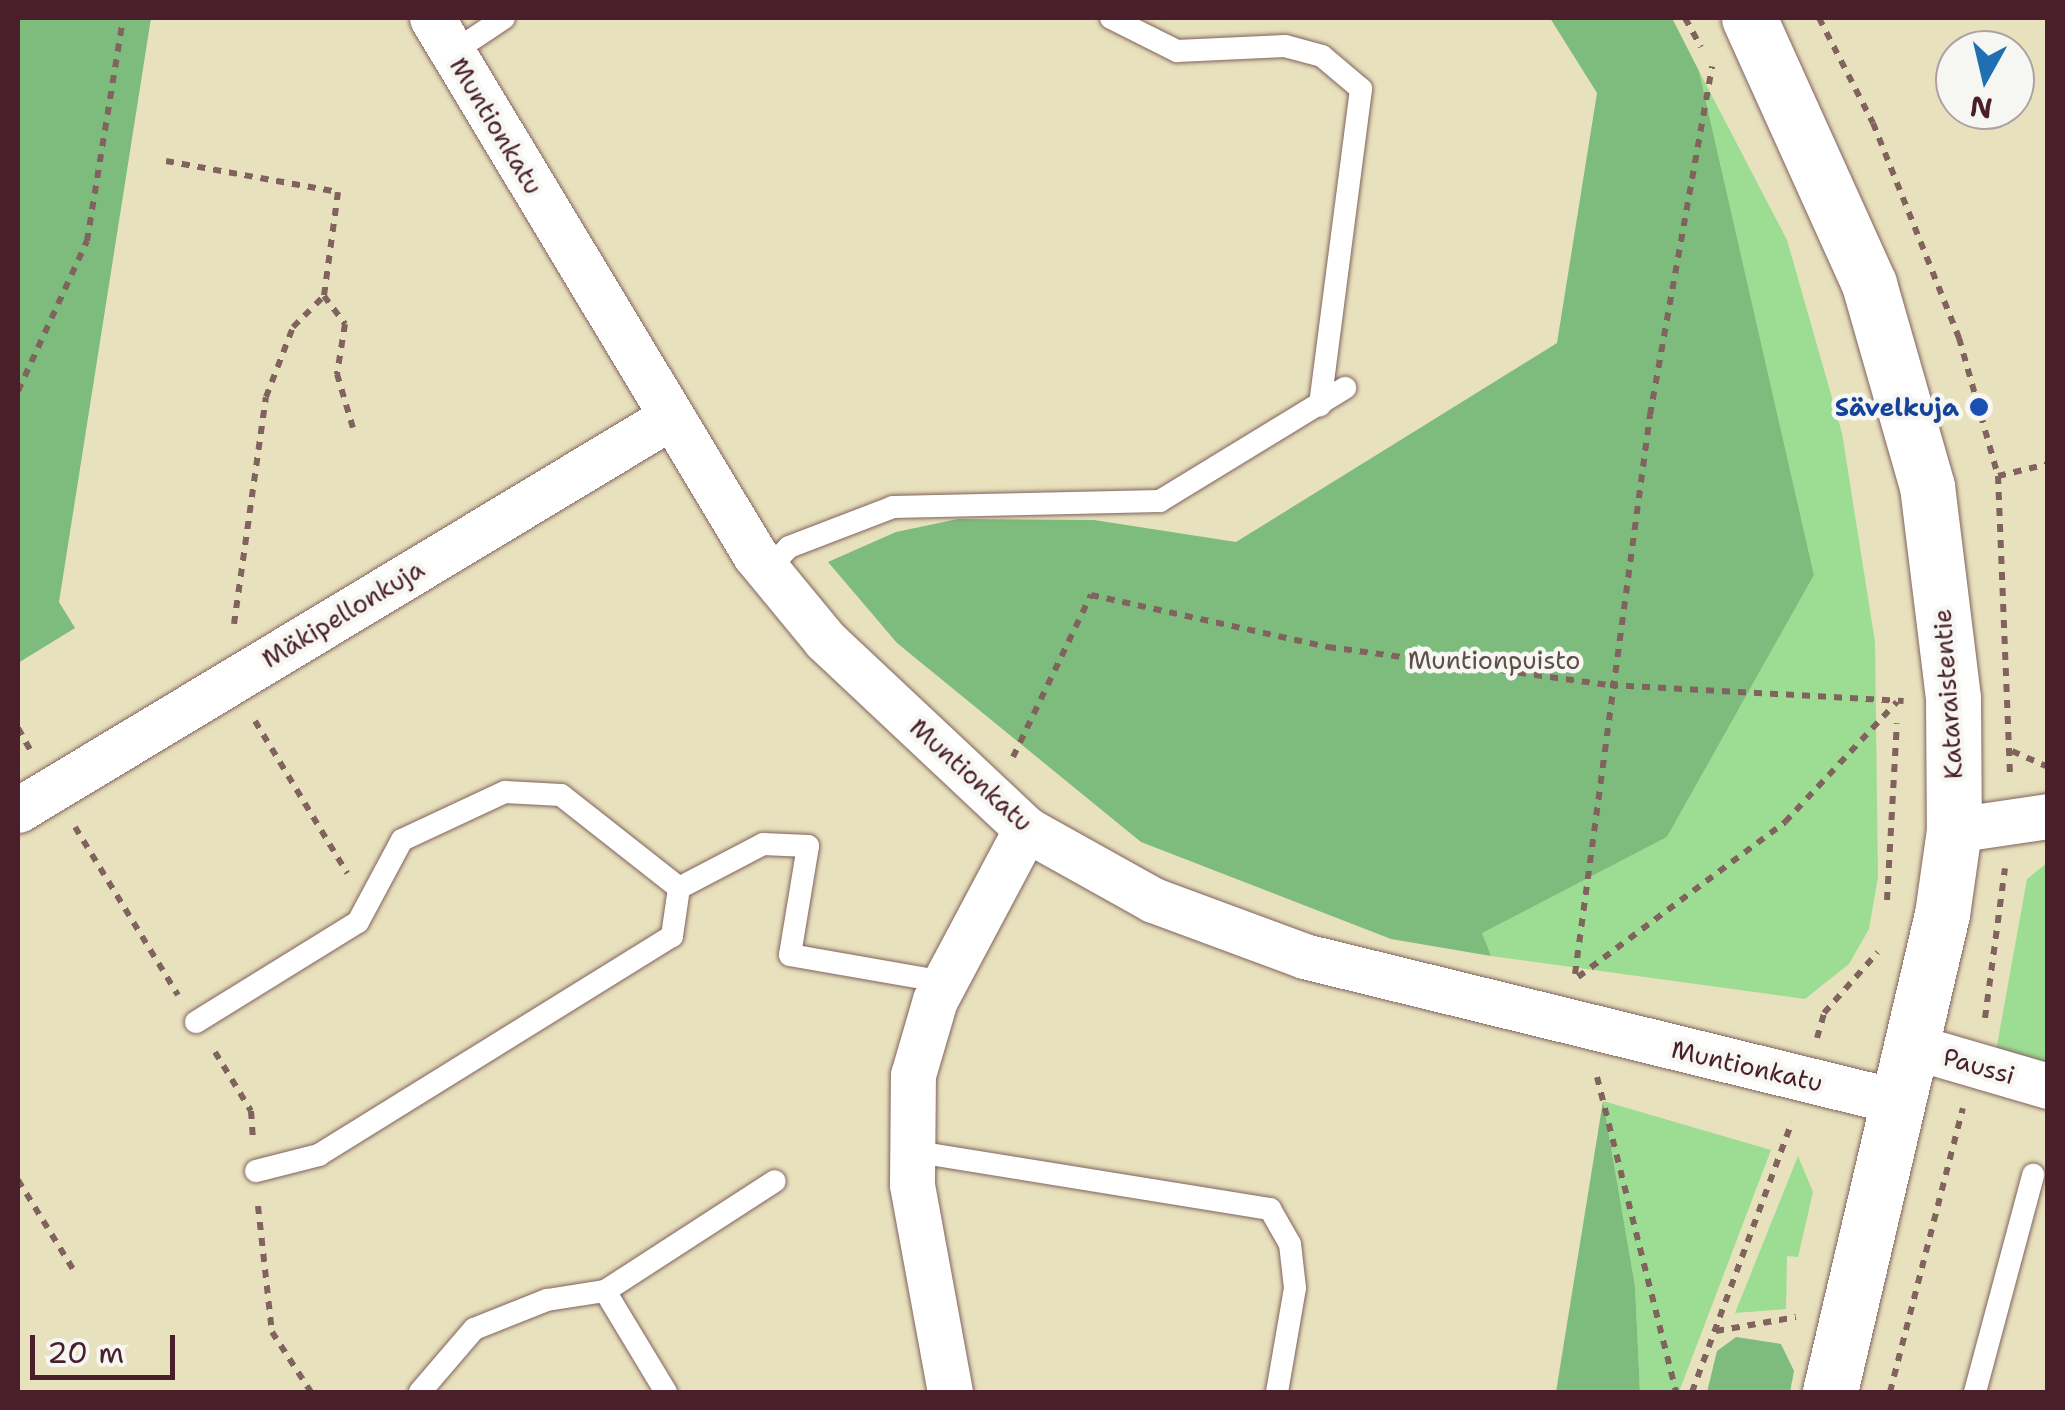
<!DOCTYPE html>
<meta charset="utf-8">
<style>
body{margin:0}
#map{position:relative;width:2065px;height:1410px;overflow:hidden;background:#e8e1bd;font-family:"Shantell Sans",sans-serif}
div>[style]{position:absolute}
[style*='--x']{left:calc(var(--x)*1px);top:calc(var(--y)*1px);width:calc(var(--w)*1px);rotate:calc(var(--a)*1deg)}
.green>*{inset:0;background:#9cdd93}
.forest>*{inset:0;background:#7dbc7d}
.path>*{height:6px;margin-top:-3px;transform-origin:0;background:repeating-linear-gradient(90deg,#81635e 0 8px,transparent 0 16px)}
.roads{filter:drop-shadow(0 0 2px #81635e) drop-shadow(0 0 2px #81635e)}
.service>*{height:22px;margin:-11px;padding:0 11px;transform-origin:11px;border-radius:11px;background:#fff}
.minor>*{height:45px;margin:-22.5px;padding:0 22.5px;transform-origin:22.5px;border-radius:22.5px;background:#fff}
.tertiary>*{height:55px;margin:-27.5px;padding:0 27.5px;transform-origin:27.5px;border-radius:27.5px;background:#fff}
.dots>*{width:28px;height:28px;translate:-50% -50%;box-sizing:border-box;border:5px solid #f6f6f2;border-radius:50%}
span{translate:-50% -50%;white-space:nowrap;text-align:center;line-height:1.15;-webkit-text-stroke:9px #f6f6f2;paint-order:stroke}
.street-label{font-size:25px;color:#4a1f2b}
.transit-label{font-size:25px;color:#164399;font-weight:700}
.right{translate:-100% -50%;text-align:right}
.park-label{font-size:25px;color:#5e4e45}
.frame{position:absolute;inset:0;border:20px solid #4a1f2b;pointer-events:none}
.north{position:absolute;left:1935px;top:30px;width:100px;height:100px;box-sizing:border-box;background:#f6f6f2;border:2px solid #b1a0a2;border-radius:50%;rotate:188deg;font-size:28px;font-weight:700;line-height:40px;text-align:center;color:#4a1f2b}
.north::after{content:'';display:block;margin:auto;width:35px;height:45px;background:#1f6fb2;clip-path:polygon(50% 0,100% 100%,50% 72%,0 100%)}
.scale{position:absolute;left:30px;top:1335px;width:145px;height:45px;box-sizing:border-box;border:5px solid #4a1f2b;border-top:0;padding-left:12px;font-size:30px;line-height:35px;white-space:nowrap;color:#4a1f2b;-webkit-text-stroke:8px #f6f6f2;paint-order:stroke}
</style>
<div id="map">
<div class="green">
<i style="clip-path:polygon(1699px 71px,1787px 240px,1842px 433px,1875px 642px,1878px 877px,1869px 929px,1849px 964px,1805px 999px,1491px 956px,1481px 933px,1667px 837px,1814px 575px)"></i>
<i style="clip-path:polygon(2047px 863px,2047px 1064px,1996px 1051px,2027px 879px)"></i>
<i style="clip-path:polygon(1603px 1101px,1771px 1150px,1679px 1392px,1640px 1392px,1635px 1286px)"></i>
<i style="clip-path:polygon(1798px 1156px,1813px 1192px,1798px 1257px,1787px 1256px,1786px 1309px,1735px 1313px)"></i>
</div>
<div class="forest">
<i style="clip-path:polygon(18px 18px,151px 18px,59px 602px,75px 628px,18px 663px)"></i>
<i style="clip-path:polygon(1550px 18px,1672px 18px,1699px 71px,1814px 575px,1667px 837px,1482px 933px,1491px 956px,1391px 939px,1141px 842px,897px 643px,828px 562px,896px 532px,958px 519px,1094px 520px,1236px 542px,1557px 343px,1597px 93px)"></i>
<i style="clip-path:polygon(1603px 1101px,1635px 1286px,1640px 1392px,1556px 1392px)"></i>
<i style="clip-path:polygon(1736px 1337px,1781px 1344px,1794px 1371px,1790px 1392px,1707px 1392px,1717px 1351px)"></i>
</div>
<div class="path">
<i style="--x:1685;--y:18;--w:33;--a:61"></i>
<i style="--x:1819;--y:18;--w:118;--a:62.8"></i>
<i style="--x:1873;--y:123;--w:232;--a:68.2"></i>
<i style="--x:1959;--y:338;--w:143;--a:74.2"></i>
<i style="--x:1998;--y:476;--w:299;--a:87.7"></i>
<i style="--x:166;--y:161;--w:175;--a:10.2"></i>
<i style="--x:338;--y:192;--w:105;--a:97.7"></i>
<i style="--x:324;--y:296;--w:35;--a:53"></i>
<i style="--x:345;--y:324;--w:51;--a:99.1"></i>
<i style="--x:337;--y:374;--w:56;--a:73.5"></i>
<i style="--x:18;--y:391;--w:165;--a:-65.3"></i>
<i style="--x:87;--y:241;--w:226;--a:-80.8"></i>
<i style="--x:1998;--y:476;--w:51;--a:-13.5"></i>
<i style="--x:234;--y:624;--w:229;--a:-82"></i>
<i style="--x:266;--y:397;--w:75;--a:-68.9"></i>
<i style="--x:293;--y:327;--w:44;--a:-45"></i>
<i style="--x:255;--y:721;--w:178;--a:58.8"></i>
<i style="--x:18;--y:728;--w:26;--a:61"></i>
<i style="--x:2012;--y:751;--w:37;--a:24"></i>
<i style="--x:1013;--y:757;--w:180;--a:-64.3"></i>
<i style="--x:1091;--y:595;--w:243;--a:12.4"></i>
<i style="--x:1328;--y:647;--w:285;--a:7.7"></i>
<i style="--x:1610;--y:685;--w:294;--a:3.1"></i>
<i style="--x:75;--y:827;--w:197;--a:58.5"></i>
<i style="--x:1887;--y:900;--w:177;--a:-86.8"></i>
<i style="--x:1575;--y:974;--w:564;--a:-82.36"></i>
<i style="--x:1650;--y:415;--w:354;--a:-79.9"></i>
<i style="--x:1578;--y:977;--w:259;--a:-36.8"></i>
<i style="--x:1785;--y:822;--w:164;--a:-47"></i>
<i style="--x:1985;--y:1018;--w:151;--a:-82.4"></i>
<i style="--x:1817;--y:1038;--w:26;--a:-74"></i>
<i style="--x:1824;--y:1013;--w:81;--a:-48.5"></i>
<i style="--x:215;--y:1052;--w:69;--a:58.6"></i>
<i style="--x:251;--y:1111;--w:28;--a:86"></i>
<i style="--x:1597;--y:1077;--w:325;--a:75.9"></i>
<i style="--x:18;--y:1180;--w:105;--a:58.3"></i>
<i style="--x:258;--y:1206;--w:127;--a:83.7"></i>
<i style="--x:272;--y:1332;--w:72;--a:57"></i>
<i style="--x:1716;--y:1331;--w:81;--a:-9.9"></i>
<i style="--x:1692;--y:1392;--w:288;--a:-69.7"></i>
<i style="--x:1890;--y:1392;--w:293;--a:-75.6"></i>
</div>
<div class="roads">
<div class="service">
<i style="--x:1111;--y:18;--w:74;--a:26.6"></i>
<i style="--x:1177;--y:51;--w:108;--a:-2.7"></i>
<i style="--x:1285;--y:46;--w:38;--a:15"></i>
<i style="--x:1322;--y:56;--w:51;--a:40.2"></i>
<i style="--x:1361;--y:89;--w:319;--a:97.4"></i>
<i style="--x:453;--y:52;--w:61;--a:-33.7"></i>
<i style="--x:767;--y:570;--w:32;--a:-46"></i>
<i style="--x:789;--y:547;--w:111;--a:-21"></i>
<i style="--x:893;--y:507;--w:267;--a:-1.3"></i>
<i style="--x:1160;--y:501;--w:217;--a:-31.4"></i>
<i style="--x:679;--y:888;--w:95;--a:-27.6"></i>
<i style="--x:763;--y:844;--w:45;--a:2.5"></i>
<i style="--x:808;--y:846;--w:110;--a:99.4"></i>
<i style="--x:790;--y:955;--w:156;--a:9.9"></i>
<i style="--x:196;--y:1022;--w:190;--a:-31.7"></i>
<i style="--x:358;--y:922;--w:93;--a:-61.8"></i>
<i style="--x:402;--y:840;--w:114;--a:-25"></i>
<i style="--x:505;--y:792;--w:56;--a:3.1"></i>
<i style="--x:561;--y:795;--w:150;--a:38.2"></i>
<i style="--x:679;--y:888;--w:49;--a:98.3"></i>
<i style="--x:672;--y:936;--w:415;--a:148.2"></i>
<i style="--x:319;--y:1155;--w:65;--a:165.7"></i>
<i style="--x:911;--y:1151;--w:364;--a:9.2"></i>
<i style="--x:1270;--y:1209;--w:40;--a:60.3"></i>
<i style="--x:1290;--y:1244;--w:44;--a:83.5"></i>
<i style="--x:1295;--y:1288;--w:106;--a:99.8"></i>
<i style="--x:605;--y:1291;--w:118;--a:58.9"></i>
<i style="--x:420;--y:1392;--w:83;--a:-49.4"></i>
<i style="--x:474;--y:1329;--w:79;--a:-21.7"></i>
<i style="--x:547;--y:1300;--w:59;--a:-8.8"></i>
<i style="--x:605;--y:1291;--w:202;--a:-32.9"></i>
<i style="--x:1975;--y:1392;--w:225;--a:-75"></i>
</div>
<div class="minor">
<i style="--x:432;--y:18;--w:627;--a:58.97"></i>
<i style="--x:755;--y:555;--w:110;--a:50.5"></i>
<i style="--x:825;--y:640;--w:276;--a:43.2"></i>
<i style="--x:1026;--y:829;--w:145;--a:29.2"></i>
<i style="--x:1153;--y:900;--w:161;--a:20.3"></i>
<i style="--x:1304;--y:956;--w:613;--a:13.79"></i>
<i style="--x:18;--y:810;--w:760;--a:-31.05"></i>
<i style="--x:1954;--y:830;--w:95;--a:-8.5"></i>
<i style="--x:1911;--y:1046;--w:143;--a:16.3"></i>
<i style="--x:950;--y:1392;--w:211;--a:-100.4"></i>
<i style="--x:912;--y:1184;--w:109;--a:-89.5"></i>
<i style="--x:913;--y:1075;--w:78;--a:-73.7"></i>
<i style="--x:935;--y:1000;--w:194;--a:-62"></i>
</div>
<div class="tertiary">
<i style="--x:1749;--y:18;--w:292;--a:65.7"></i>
<i style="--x:1869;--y:284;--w:210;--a:74"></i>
<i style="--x:1927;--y:486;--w:215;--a:83"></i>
<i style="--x:1953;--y:699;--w:131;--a:89.6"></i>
<i style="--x:1954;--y:830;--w:85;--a:98.1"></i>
<i style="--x:1942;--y:914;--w:491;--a:103.2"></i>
</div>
</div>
<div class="dots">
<i style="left:1979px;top:407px;background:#1a4fb4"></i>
</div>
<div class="street-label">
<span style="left:496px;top:126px;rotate:59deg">Muntionkatu</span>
<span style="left:343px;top:614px;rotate:-31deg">Mäkipellonkuja</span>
<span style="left:1948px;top:694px;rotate:-94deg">Kataraistentie</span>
<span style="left:971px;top:775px;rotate:42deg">Muntionkatu</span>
<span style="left:1747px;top:1066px;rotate:13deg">Muntionkatu</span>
<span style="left:1979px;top:1066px;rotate:16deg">Paussi</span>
</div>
<div class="transit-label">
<span class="right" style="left:1959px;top:407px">Sävelkuja</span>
</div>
<div class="park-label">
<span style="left:1494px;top:660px">Muntionpuisto</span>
</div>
<div class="frame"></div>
<div class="north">N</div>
<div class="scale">20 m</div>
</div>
